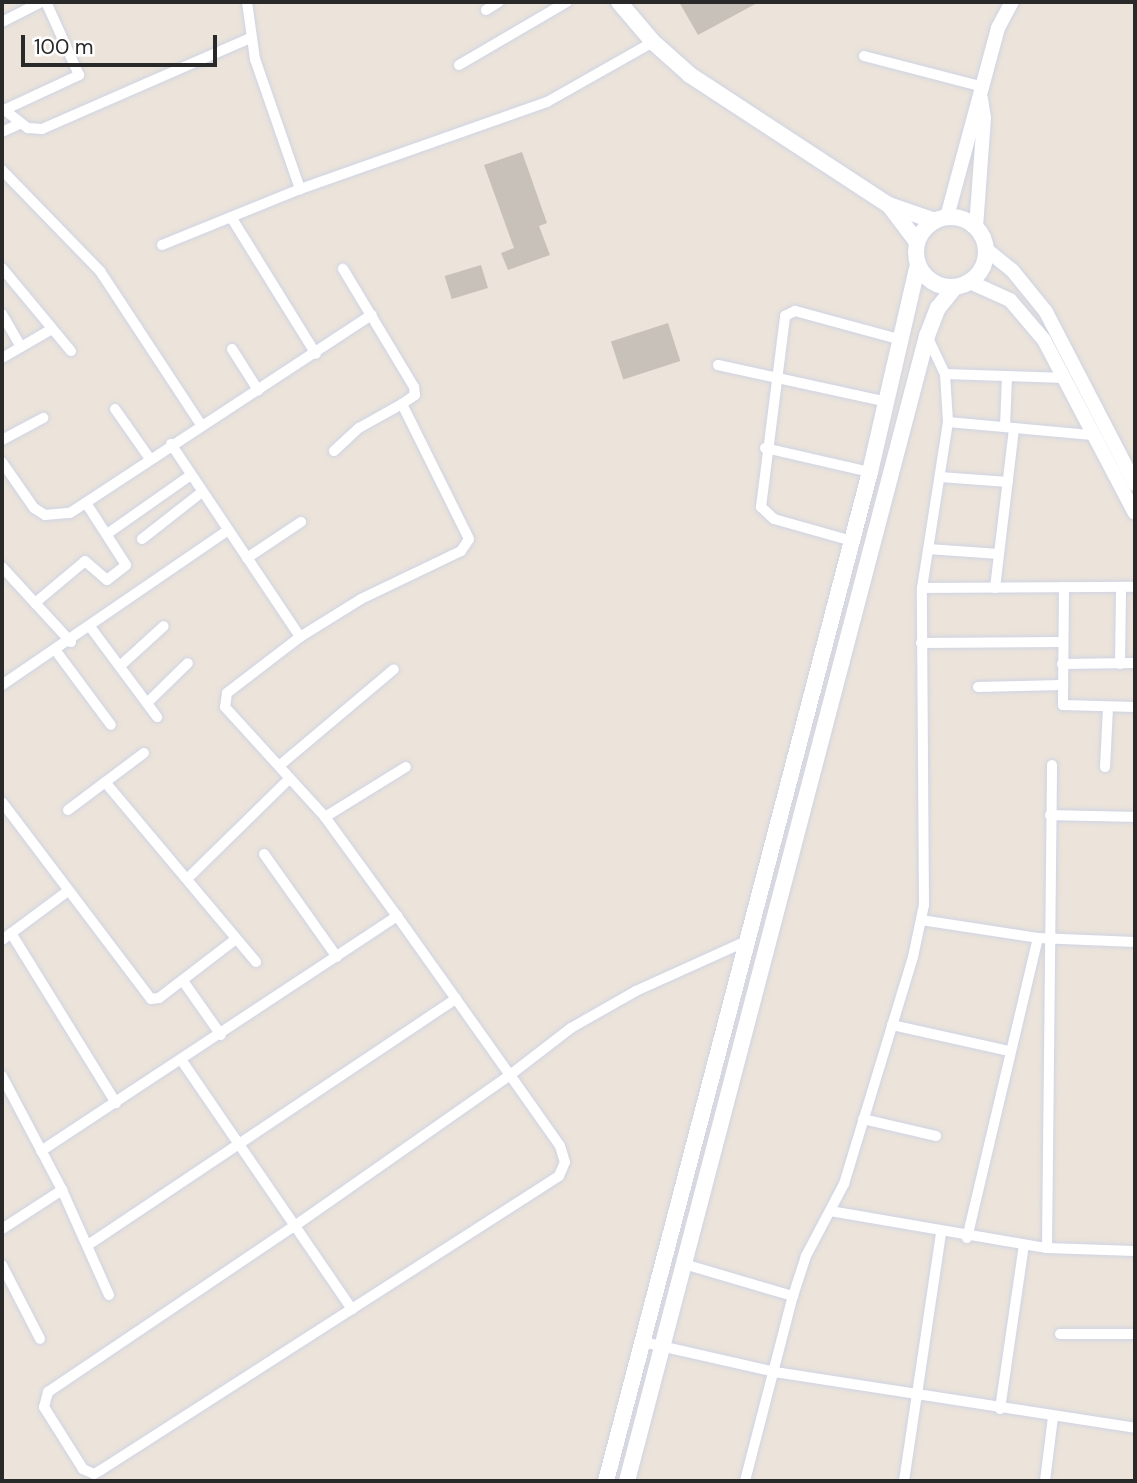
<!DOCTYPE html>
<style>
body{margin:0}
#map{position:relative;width:1137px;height:1483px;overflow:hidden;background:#ece4da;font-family:"DM Sans",sans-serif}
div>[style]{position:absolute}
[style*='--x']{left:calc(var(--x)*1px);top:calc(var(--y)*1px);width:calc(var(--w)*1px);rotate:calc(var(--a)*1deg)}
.building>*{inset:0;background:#c7c1ba;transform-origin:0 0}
.roads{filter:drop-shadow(0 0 2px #cfd3e3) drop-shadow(0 0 2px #cfd3e3)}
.minor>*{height:10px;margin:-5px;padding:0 5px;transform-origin:5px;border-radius:5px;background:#fff}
.tertiary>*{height:14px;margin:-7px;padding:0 7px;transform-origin:7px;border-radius:7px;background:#fff}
.secondary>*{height:16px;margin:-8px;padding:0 8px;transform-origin:8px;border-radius:8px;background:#fff}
.secondary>.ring{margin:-8px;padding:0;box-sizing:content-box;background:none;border:16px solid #fff;border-radius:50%}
span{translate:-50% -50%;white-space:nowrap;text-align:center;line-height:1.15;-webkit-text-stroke:5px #fff;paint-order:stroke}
.frame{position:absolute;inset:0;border:4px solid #292929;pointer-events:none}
.scale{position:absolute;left:21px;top:35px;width:196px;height:32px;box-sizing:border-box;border:4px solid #292929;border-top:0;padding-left:9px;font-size:21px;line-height:24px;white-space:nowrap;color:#292929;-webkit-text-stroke:5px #fff;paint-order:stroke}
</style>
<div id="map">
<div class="building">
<i style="clip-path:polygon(679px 2px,759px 2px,698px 35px)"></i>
<i style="clip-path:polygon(522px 152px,547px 223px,539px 226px,550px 255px,508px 270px,501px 253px,514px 248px,484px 165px)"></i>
<i style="left:481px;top:265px;width:24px;height:38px;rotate:73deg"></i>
<i style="left:668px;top:323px;width:40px;height:60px;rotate:72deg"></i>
</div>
<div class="roads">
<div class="minor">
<i style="--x:247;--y:2;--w:58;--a:82"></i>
<i style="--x:255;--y:59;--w:138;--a:70.9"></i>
<i style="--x:486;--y:10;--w:15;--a:-32"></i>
<i style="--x:2;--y:22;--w:44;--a:-27.1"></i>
<i style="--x:864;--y:56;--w:124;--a:14.5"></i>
<i style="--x:459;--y:65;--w:125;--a:-30.3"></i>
<i style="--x:2;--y:108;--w:33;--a:38"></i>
<i style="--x:28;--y:128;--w:14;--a:4"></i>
<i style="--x:42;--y:129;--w:227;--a:-23.6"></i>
<i style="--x:4;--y:110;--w:83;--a:-25"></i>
<i style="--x:79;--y:75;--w:80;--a:-114.3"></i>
<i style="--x:2;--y:132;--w:21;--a:-25"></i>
<i style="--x:2;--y:170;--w:141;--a:45.9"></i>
<i style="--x:100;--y:271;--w:184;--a:56.7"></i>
<i style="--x:231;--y:217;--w:161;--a:58.2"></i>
<i style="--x:162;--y:245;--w:149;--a:-22.1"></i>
<i style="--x:300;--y:189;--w:262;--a:-19.4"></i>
<i style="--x:547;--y:102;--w:122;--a:-29.5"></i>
<i style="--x:2;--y:268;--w:108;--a:50.3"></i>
<i style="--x:2;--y:314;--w:38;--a:60"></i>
<i style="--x:232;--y:349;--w:49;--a:57.6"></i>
<i style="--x:2;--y:358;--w:58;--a:-30.1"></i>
<i style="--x:718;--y:365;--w:173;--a:12.3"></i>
<i style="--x:945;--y:374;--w:121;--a:1.9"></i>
<i style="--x:115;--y:409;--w:61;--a:55"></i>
<i style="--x:948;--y:422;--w:145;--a:5.2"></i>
<i style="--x:1005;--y:427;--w:50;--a:-87.7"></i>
<i style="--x:2;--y:440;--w:47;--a:-28.2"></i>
<i style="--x:171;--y:444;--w:232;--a:56.2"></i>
<i style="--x:300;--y:637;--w:92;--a:142.5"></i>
<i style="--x:227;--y:693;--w:14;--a:98"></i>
<i style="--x:225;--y:707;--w:149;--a:47.7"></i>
<i style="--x:325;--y:817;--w:122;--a:54"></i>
<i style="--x:397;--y:916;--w:195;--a:54.6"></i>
<i style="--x:510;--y:1075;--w:87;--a:54.8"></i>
<i style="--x:560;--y:1146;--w:17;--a:73"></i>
<i style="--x:565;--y:1162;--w:15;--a:113"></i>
<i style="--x:559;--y:1176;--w:544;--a:147.3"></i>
<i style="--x:101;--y:1470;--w:8;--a:150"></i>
<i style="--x:94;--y:1474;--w:12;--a:-156"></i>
<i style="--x:83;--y:1469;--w:73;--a:-122.2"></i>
<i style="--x:44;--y:1407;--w:16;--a:-75"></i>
<i style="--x:48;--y:1392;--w:299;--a:-34"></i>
<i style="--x:296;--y:1225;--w:261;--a:-35"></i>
<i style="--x:510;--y:1075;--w:77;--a:-37.6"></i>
<i style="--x:571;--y:1028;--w:75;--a:-29.6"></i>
<i style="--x:636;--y:991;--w:124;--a:-24.3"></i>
<i style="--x:765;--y:448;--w:108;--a:12.9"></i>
<i style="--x:334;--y:451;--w:34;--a:-43"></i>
<i style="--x:359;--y:428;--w:49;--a:-29.2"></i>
<i style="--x:2;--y:462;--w:56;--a:55.2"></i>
<i style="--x:34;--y:508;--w:13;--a:32"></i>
<i style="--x:45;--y:515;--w:25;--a:-5"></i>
<i style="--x:70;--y:513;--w:361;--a:-33.3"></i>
<i style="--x:940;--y:477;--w:68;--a:4.2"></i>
<i style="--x:107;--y:534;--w:103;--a:-35.1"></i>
<i style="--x:142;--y:539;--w:76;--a:-38.1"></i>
<i style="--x:852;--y:541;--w:81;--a:-164.2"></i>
<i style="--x:774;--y:519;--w:18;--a:-137"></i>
<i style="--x:761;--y:507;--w:193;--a:-82.8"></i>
<i style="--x:785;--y:316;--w:11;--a:-27"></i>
<i style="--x:795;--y:311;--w:111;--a:15.2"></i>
<i style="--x:928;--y:549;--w:71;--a:4"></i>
<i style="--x:247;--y:558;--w:65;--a:-33.7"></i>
<i style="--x:2;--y:567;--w:102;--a:47.4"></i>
<i style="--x:1064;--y:587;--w:118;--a:90.5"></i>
<i style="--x:1063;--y:705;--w:72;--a:1.6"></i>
<i style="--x:922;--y:588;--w:213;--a:-0.3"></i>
<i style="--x:995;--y:588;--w:161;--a:-83.2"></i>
<i style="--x:35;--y:603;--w:65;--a:-40"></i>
<i style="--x:85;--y:561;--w:29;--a:41"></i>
<i style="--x:107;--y:580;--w:24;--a:-38"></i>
<i style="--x:126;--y:565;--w:74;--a:-122.8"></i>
<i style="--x:91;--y:628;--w:111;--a:53.4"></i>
<i style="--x:300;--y:637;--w:72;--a:-31.9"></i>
<i style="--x:361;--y:599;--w:111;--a:-25.6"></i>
<i style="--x:461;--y:551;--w:14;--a:-56"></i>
<i style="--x:469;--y:539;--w:151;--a:-116.4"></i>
<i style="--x:402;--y:404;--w:16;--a:-35"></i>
<i style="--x:415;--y:395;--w:8;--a:-97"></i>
<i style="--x:414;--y:387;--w:138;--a:-121"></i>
<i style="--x:921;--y:643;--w:141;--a:-0.4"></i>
<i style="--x:56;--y:651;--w:92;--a:53.4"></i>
<i style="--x:1062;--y:664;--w:73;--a:-0.8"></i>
<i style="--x:1120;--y:664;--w:76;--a:-89.2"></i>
<i style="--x:120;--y:666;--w:59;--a:-42.3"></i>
<i style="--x:2;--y:685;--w:274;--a:-34.4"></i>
<i style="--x:978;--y:687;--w:84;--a:-1.4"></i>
<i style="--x:147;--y:703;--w:57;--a:-44.3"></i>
<i style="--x:279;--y:766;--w:150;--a:-40.1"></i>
<i style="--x:1105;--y:767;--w:59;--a:-87.1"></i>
<i style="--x:105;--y:782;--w:235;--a:50"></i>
<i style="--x:2;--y:802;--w:247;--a:52.9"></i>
<i style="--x:151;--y:999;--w:8;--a:-7"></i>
<i style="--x:159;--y:998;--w:97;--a:-37.5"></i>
<i style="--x:68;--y:810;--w:95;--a:-36.9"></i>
<i style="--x:1050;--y:815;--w:85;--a:1.3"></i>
<i style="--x:325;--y:817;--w:95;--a:-31.7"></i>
<i style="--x:264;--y:854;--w:126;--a:54.7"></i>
<i style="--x:187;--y:879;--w:144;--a:-44.4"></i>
<i style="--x:921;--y:920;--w:118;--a:8.7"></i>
<i style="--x:1038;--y:938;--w:97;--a:2.4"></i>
<i style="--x:11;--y:933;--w:200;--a:58.3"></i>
<i style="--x:2;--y:940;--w:82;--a:-36.6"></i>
<i style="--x:183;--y:981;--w:66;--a:54.9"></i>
<i style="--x:892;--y:1025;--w:120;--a:12.5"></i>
<i style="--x:182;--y:1061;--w:301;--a:55.6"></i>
<i style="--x:2;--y:1076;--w:129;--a:62.2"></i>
<i style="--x:62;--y:1190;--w:115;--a:65.9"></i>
<i style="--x:863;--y:1119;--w:75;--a:13.1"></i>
<i style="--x:41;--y:1151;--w:427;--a:-33.4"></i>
<i style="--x:830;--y:1211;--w:220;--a:9.7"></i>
<i style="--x:1047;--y:1248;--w:88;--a:2"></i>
<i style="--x:2;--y:1229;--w:72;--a:-33"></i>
<i style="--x:967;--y:1238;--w:308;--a:-76.7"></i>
<i style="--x:88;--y:1245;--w:443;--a:-33.8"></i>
<i style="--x:1047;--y:1248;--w:483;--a:-89.4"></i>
<i style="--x:684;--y:1264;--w:114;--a:16.4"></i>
<i style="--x:2;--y:1265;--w:83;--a:62.8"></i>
<i style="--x:1060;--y:1334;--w:75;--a:0"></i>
<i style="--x:643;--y:1342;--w:135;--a:12.8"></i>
<i style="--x:775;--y:1372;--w:364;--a:8.8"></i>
<i style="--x:1000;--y:1409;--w:166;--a:-81.7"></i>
<i style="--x:745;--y:1481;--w:191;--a:-75.5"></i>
<i style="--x:793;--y:1296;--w:42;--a:-72"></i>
<i style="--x:806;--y:1256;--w:81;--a:-62.2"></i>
<i style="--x:844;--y:1184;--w:237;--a:-73.1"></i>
<i style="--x:913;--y:957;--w:53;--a:-78.1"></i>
<i style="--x:924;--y:905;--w:317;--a:-90.4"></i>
<i style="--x:922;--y:588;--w:168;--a:-81.1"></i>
<i style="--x:948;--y:422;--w:48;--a:-93.6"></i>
<i style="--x:945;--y:374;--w:42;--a:-115.3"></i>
<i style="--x:904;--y:1481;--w:251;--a:-81.5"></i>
<i style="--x:1045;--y:1481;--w:64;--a:-82.9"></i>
</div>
<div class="tertiary">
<i style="--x:947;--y:217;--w:196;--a:-74.9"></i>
<i style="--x:998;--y:28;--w:30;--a:-62"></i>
<i style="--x:976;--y:227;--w:109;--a:-85.8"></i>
<i style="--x:984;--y:118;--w:20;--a:-99"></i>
<i style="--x:987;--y:250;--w:32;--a:39"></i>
<i style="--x:1012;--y:270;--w:54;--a:51"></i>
<i style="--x:1046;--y:312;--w:194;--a:62.6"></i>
<i style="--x:970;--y:282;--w:44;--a:24.2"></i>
<i style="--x:1010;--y:300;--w:52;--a:49.6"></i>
<i style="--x:1044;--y:340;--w:195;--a:62.3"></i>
</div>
<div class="secondary">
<i style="--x:619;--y:2;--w:52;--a:49.6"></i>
<i style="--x:653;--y:42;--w:50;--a:41.7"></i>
<i style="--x:690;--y:75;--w:238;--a:33.2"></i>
<i style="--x:889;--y:205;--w:49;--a:19.2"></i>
<i style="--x:889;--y:205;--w:46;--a:52.9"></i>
<i class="ring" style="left:916px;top:217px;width:54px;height:54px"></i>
<i style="--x:606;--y:1481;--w:1043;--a:-75.34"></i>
<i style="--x:870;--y:472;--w:213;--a:-77"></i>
<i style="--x:627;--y:1481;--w:1184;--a:-75.32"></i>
<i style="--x:927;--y:336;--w:30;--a:-69"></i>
<i style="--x:938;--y:308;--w:26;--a:-51"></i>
</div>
</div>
<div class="frame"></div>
<div class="scale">100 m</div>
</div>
